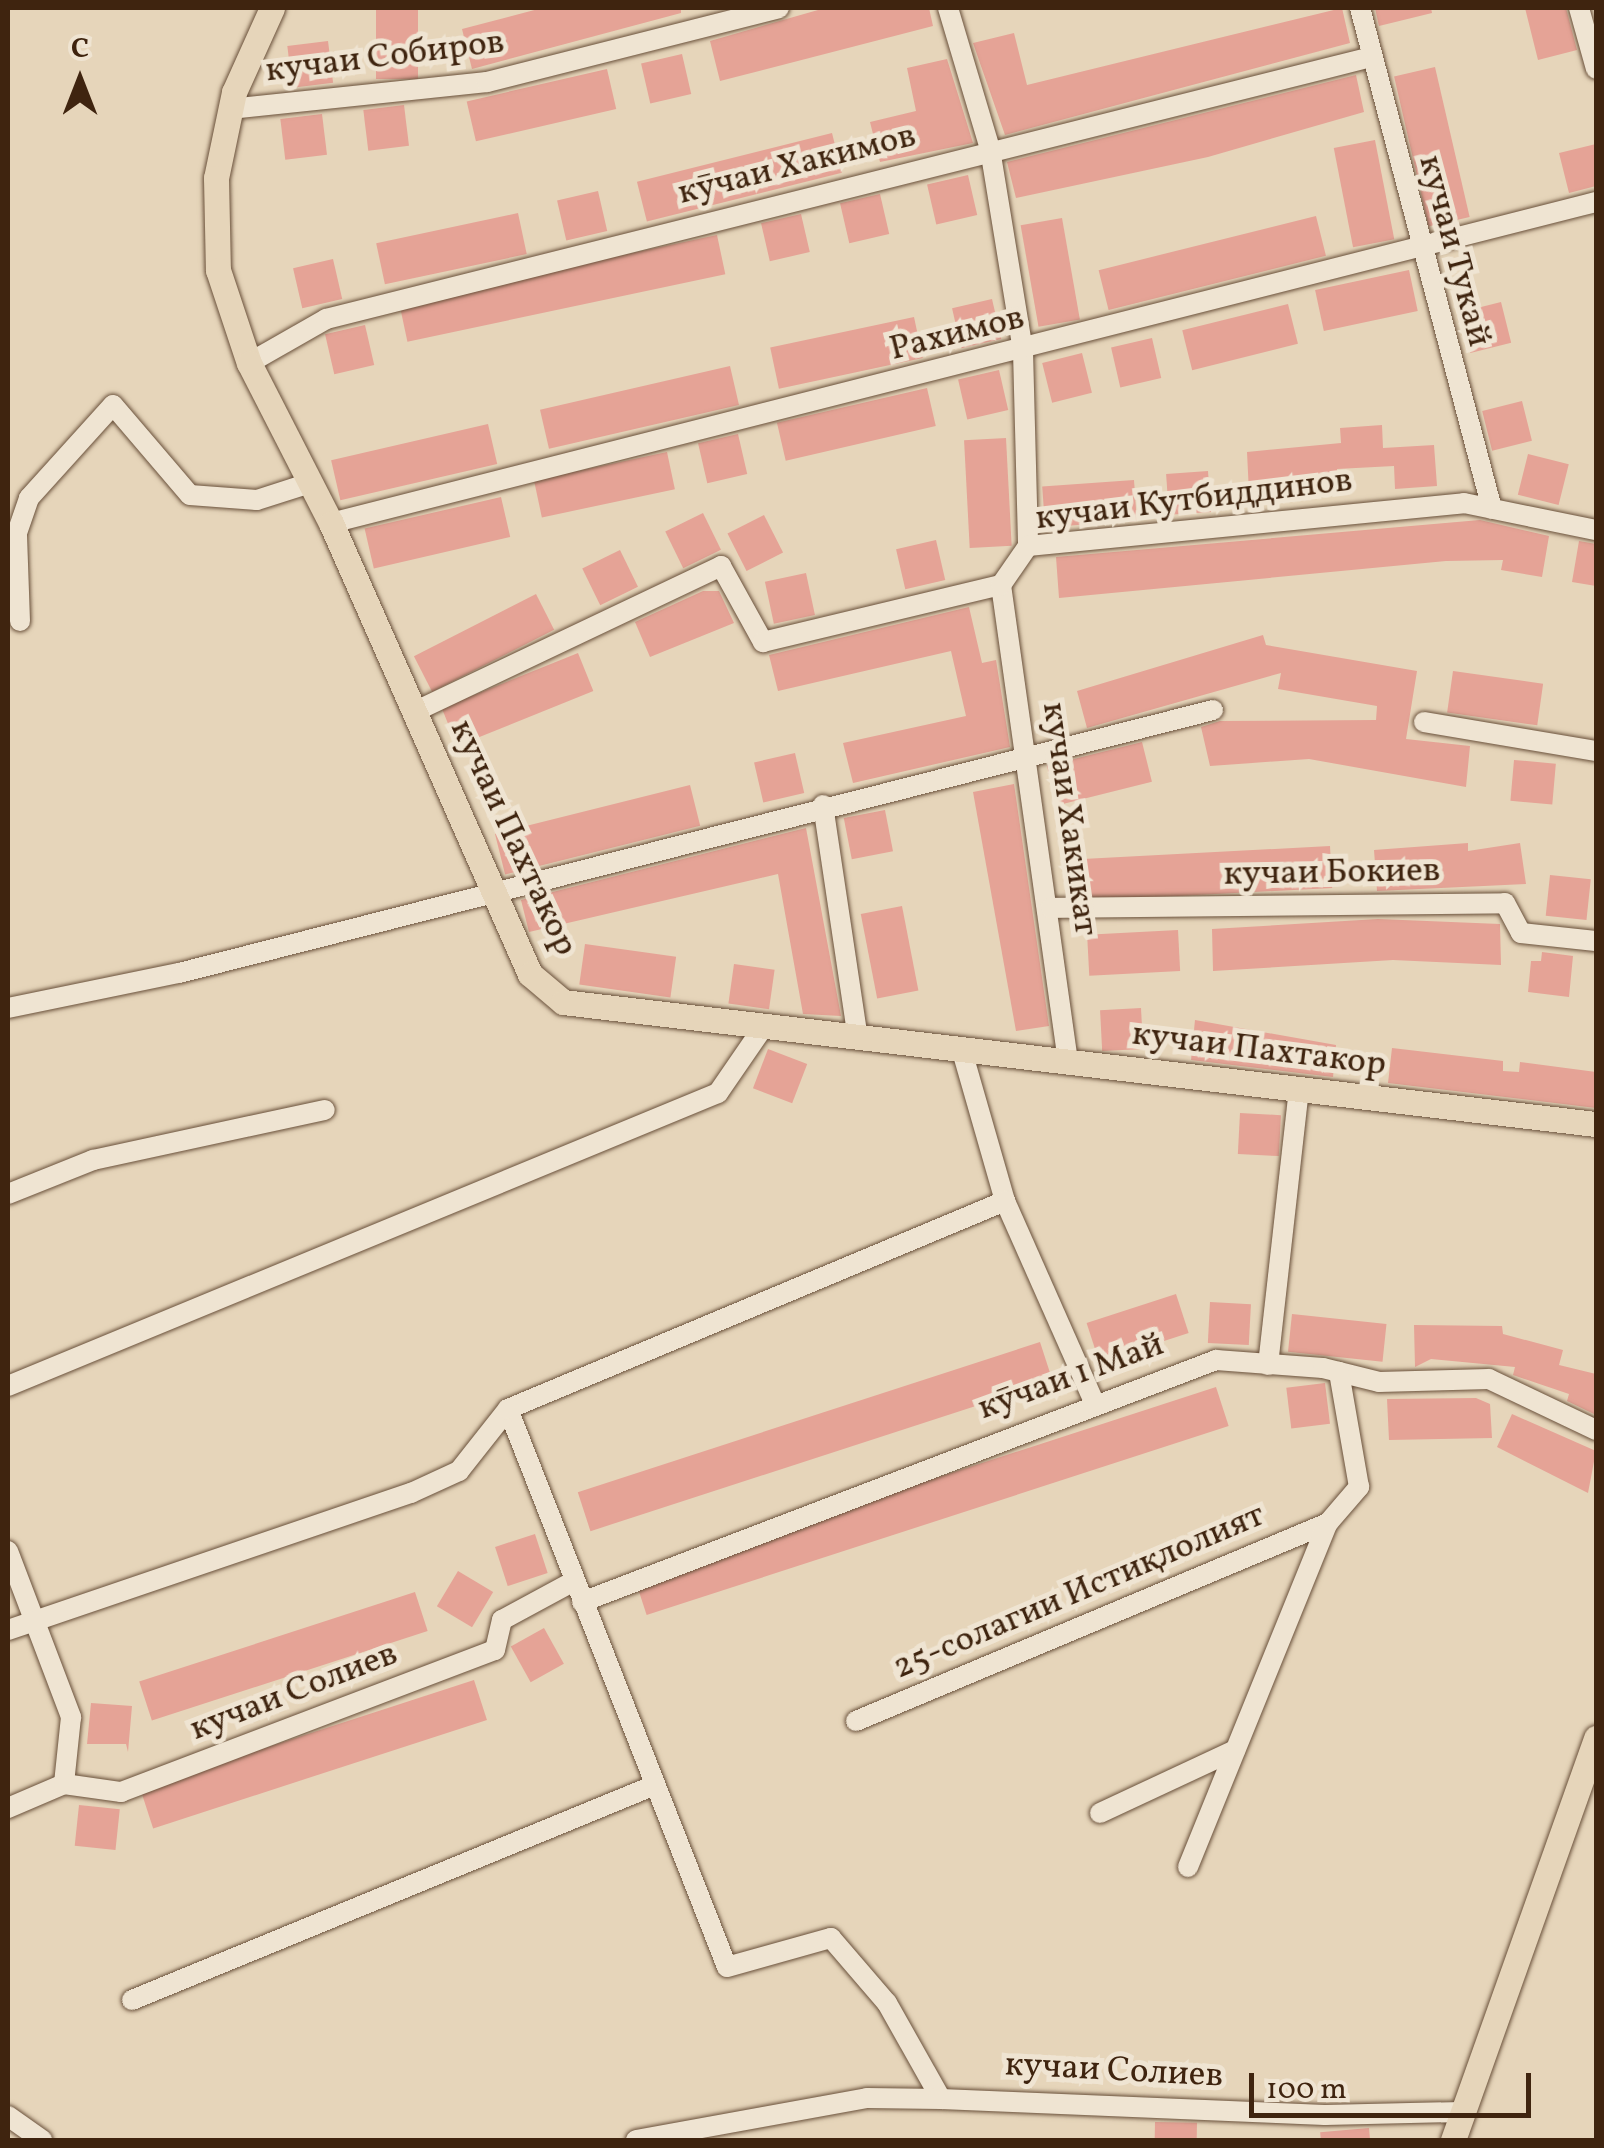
<!DOCTYPE html>
<meta charset="utf-8">
<style>
body{margin:0}
#map{position:relative;width:1604px;height:2148px;overflow:hidden;background:#e6d5ba;font-family:Vollkorn,serif}
div>[style]{position:absolute}
[style*='--x']{left:calc(var(--x)*1px);top:calc(var(--y)*1px);width:calc(var(--w)*1px);rotate:calc(var(--a)*1deg)}
.building>*{inset:0;background:#e5a396;transform-origin:0 0}
.roads{filter:drop-shadow(0 0 2px #69503a) drop-shadow(0 0 2px #69503a)}
.minor>*{height:20px;margin:-10px;padding:0 10px;transform-origin:10px;border-radius:10px;background:#efe4d2}
.major>*{height:25px;margin:-12.5px;padding:0 12.5px;transform-origin:12.5px;border-radius:12.5px;background:#e6d5ba}
span{translate:-50% -50%;white-space:nowrap;text-align:center;line-height:1.15;-webkit-text-stroke:10px #efe4d2;paint-order:stroke}
.street-label{font-size:35px;color:#3f240f}
.frame{position:absolute;inset:0;border:10px solid #3f240f;pointer-events:none}
.north{position:absolute;left:30px;top:30px;width:100px;height:100px;-webkit-text-stroke:8px #efe4d2;paint-order:stroke;rotate:0deg;font-size:28px;font-weight:700;line-height:40px;text-align:center;color:#3f240f}
.north::after{content:'';display:block;margin:auto;width:35px;height:45px;background:#3f240f;clip-path:polygon(50% 0,100% 100%,50% 72%,0 100%)}
.scale{position:absolute;left:1249px;top:2073px;width:282px;height:45px;box-sizing:border-box;border:5px solid #3f240f;border-top:0;padding-left:12px;font-size:30px;line-height:35px;white-space:nowrap;color:#3f240f;-webkit-text-stroke:8px #efe4d2;paint-order:stroke}
</style>
<div id="map">
<div class="building">
<i style="left:376px;top:8px;width:42px;height:71px"></i>
<i style="clip-path:polygon(542px 8px,681px 8px,681px 13px,472px 69px,462px 29px)"></i>
<i style="clip-path:polygon(825px 8px,929px 8px,933px 26px,720px 81px,710px 41px)"></i>
<i style="clip-path:polygon(1342px 8px,1350px 43px,1005px 135px,973px 43px,1014px 33px,1027px 85px)"></i>
<i style="clip-path:polygon(1375px 8px,1431px 8px,1432px 13px,1379px 26px)"></i>
<i style="clip-path:polygon(1525px 8px,1566px 8px,1577px 50px,1538px 60px)"></i>
<i style="left:328px;top:41px;width:42px;height:41px;rotate:83deg"></i>
<i style="left:682px;top:54px;width:41px;height:42px;rotate:77deg"></i>
<i style="clip-path:polygon(947px 59px,973px 143px,880px 162px,870px 122px,916px 111px,907px 68px)"></i>
<i style="left:1435px;top:67px;width:154px;height:42px;rotate:77deg"></i>
<i style="left:607px;top:69px;width:41px;height:144px;rotate:77deg"></i>
<i style="clip-path:polygon(1356px 75px,1364px 112px,1208px 157px,1016px 198px,1007px 162px)"></i>
<i style="left:404px;top:105px;width:41px;height:41px;rotate:83deg"></i>
<i style="left:322px;top:114px;width:41px;height:42px;rotate:83deg"></i>
<i style="left:832px;top:133px;width:41px;height:201px;rotate:76deg"></i>
<i style="left:1375px;top:140px;width:101px;height:42px;rotate:79deg"></i>
<i style="clip-path:polygon(1596px 144px,1596px 186px,1569px 193px,1559px 153px)"></i>
<i style="left:968px;top:175px;width:41px;height:42px;rotate:77deg"></i>
<i style="left:598px;top:191px;width:41px;height:42px;rotate:77deg"></i>
<i style="left:880px;top:194px;width:41px;height:41px;rotate:77deg"></i>
<i style="left:518px;top:213px;width:42px;height:145px;rotate:78deg"></i>
<i style="left:801px;top:214px;width:39px;height:41px;rotate:77deg"></i>
<i style="left:1316px;top:216px;width:41px;height:224px;rotate:76deg"></i>
<i style="left:1062px;top:218px;width:103px;height:42px;rotate:80deg"></i>
<i style="left:717px;top:235px;width:40px;height:325px;rotate:78deg"></i>
<i style="left:333px;top:259px;width:41px;height:41px;rotate:77deg"></i>
<i style="left:1409px;top:270px;width:42px;height:96px;rotate:78deg"></i>
<i style="left:992px;top:299px;width:41px;height:41px;rotate:77deg"></i>
<i style="left:1501px;top:302px;width:42px;height:42px;rotate:76deg"></i>
<i style="left:1288px;top:304px;width:41px;height:109px;rotate:76deg"></i>
<i style="left:914px;top:317px;width:42px;height:147px;rotate:78deg"></i>
<i style="left:365px;top:325px;width:41px;height:41px;rotate:77deg"></i>
<i style="left:1152px;top:338px;width:41px;height:42px;rotate:77deg"></i>
<i style="left:1082px;top:353px;width:41px;height:41px;rotate:76deg"></i>
<i style="left:730px;top:366px;width:40px;height:195px;rotate:77deg"></i>
<i style="left:999px;top:370px;width:41px;height:42px;rotate:77deg"></i>
<i style="left:927px;top:388px;width:39px;height:154px;rotate:77deg"></i>
<i style="left:1522px;top:401px;width:41px;height:41px;rotate:76deg"></i>
<i style="left:488px;top:424px;width:41px;height:161px;rotate:77deg"></i>
<i style="clip-path:polygon(1382px 425px,1383px 448px,1434px 445px,1437px 486px,1395px 489px,1394px 466px,1337px 469px,1338px 485px,1249px 493px,1247px 452px,1341px 443px,1340px 428px)"></i>
<i style="left:738px;top:434px;width:41px;height:41px;rotate:77deg"></i>
<i style="left:1006px;top:438px;width:108px;height:42px;rotate:87deg"></i>
<i style="left:667px;top:452px;width:38px;height:136px;rotate:78deg"></i>
<i style="left:1528px;top:454px;width:42px;height:42px;rotate:14deg"></i>
<i style="left:1208px;top:471px;width:41px;height:42px;rotate:86deg"></i>
<i style="left:1134px;top:480px;width:41px;height:92px;rotate:86deg"></i>
<i style="left:501px;top:497px;width:41px;height:140px;rotate:77deg"></i>
<i style="left:703px;top:513px;width:41px;height:42px;rotate:64deg"></i>
<i style="left:764px;top:515px;width:42px;height:41px;rotate:63deg"></i>
<i style="clip-path:polygon(1480px 520px,1549px 536px,1542px 577px,1501px 570px,1503px 560px,1446px 561px,1059px 598px,1056px 557px)"></i>
<i style="left:936px;top:540px;width:41px;height:41px;rotate:77deg"></i>
<i style="clip-path:polygon(1579px 541px,1596px 544px,1596px 586px,1572px 582px)"></i>
<i style="left:620px;top:550px;width:41px;height:42px;rotate:64deg"></i>
<i style="left:806px;top:573px;width:43px;height:42px;rotate:78deg"></i>
<i style="clip-path:polygon(703px 591px,719px 591px,734px 623px,650px 657px,635px 622px)"></i>
<i style="left:536px;top:594px;width:40px;height:137px;rotate:63deg"></i>
<i style="clip-path:polygon(969px 607px,982px 663px,996px 660px,1010px 747px,853px 783px,843px 743px,966px 716px,951px 651px,778px 691px,769px 655px)"></i>
<i style="clip-path:polygon(1263px 635px,1266px 645px,1417px 671px,1406px 739px,1470px 746px,1466px 787px,1309px 759px,1210px 766px,1201px 727px,1220px 721px,1376px 720px,1377px 706px,1278px 689px,1281px 673px,1087px 728px,1077px 691px)"></i>
<i style="left:578px;top:653px;width:41px;height:147px;rotate:68deg"></i>
<i style="left:1453px;top:671px;width:91px;height:42px;rotate:8deg"></i>
<i style="left:1142px;top:742px;width:41px;height:98px;rotate:76deg"></i>
<i style="left:795px;top:753px;width:41px;height:42px;rotate:77deg"></i>
<i style="left:1514px;top:760px;width:42px;height:41px;rotate:5deg"></i>
<i style="clip-path:polygon(1014px 784px,1049px 1026px,1016px 1031px,973px 792px)"></i>
<i style="left:690px;top:785px;width:42px;height:201px;rotate:76deg"></i>
<i style="left:885px;top:810px;width:42px;height:42px;rotate:79deg"></i>
<i style="clip-path:polygon(806px 828px,841px 1016px,803px 1014px,778px 874px,529px 932px,521px 900px)"></i>
<i style="clip-path:polygon(1468px 843px,1468px 851px,1520px 843px,1526px 884px,1377px 891px,1374px 850px)"></i>
<i style="left:1330px;top:846px;width:42px;height:257px;rotate:87deg"></i>
<i style="left:1550px;top:875px;width:41px;height:41px;rotate:6deg"></i>
<i style="left:902px;top:906px;width:86px;height:42px;rotate:79deg"></i>
<i style="clip-path:polygon(1378px 919px,1500px 924px,1501px 965px,1393px 960px,1213px 971px,1212px 929px)"></i>
<i style="left:1178px;top:930px;width:41px;height:91px;rotate:87deg"></i>
<i style="left:585px;top:944px;width:92px;height:41px;rotate:8deg"></i>
<i style="clip-path:polygon(1542px 952px,1573px 956px,1569px 997px,1528px 992px,1531px 961px,1541px 961px)"></i>
<i style="left:734px;top:964px;width:41px;height:40px;rotate:8deg"></i>
<i style="left:1141px;top:1008px;width:41px;height:41px;rotate:87deg"></i>
<i style="clip-path:polygon(1195px 1020px,1336px 1045px,1333px 1077px,1191px 1060px)"></i>
<i style="clip-path:polygon(1392px 1048px,1503px 1061px,1503px 1071px,1519px 1072px,1520px 1062px,1596px 1072px,1596px 1108px,1388px 1083px)"></i>
<i style="left:768px;top:1049px;width:42px;height:42px;rotate:21deg"></i>
<i style="left:1240px;top:1113px;width:41px;height:41px;rotate:3deg"></i>
<i style="left:1176px;top:1294px;width:41px;height:94px;rotate:72deg"></i>
<i style="left:1210px;top:1302px;width:41px;height:41px;rotate:3deg"></i>
<i style="left:1292px;top:1314px;width:95px;height:38px;rotate:6deg"></i>
<i style="clip-path:polygon(1414px 1325px,1502px 1326px,1503px 1334px,1563px 1350px,1559px 1365px,1596px 1374px,1596px 1415px,1567px 1401px,1569px 1394px,1513px 1375px,1515px 1367px,1431px 1359px,1415px 1367px)"></i>
<i style="left:1040px;top:1342px;width:41px;height:486px;rotate:72deg"></i>
<i style="left:1325px;top:1383px;width:41px;height:39px;rotate:83deg"></i>
<i style="left:1216px;top:1387px;width:41px;height:612px;rotate:72deg"></i>
<i style="clip-path:polygon(1476px 1398px,1490px 1404px,1492px 1438px,1389px 1440px,1387px 1399px)"></i>
<i style="clip-path:polygon(1512px 1414px,1596px 1451px,1588px 1493px,1497px 1447px)"></i>
<i style="left:535px;top:1534px;width:41px;height:42px;rotate:72deg"></i>
<i style="left:458px;top:1571px;width:41px;height:41px;rotate:31deg"></i>
<i style="left:415px;top:1592px;width:41px;height:290px;rotate:72deg"></i>
<i style="left:544px;top:1628px;width:41px;height:38px;rotate:61deg"></i>
<i style="left:474px;top:1680px;width:42px;height:351px;rotate:72deg"></i>
<i style="clip-path:polygon(91px 1703px,132px 1706px,128px 1752px,126px 1744px,87px 1744px)"></i>
<i style="left:79px;top:1805px;width:41px;height:41px;rotate:6deg"></i>
<i style="left:1155px;top:2122px;width:42px;height:18px;rotate:1deg"></i>
<i style="left:1369px;top:2128px;width:12px;height:49px;rotate:85deg"></i>
</div>
<div class="roads">
<div class="minor">
<i style="--x:948;--y:8;--w:147;--a:73.4"></i>
<i style="--x:990;--y:149;--w:205;--a:80.7"></i>
<i style="--x:1023;--y:351;--w:195;--a:88.5"></i>
<i style="--x:1360;--y:8;--w:518;--a:75.24"></i>
<i style="--x:1579;--y:8;--w:63;--a:74.4"></i>
<i style="--x:230;--y:109;--w:258;--a:-6"></i>
<i style="--x:487;--y:82;--w:301;--a:-14.2"></i>
<i style="--x:249;--y:363;--w:89;--a:-29.7"></i>
<i style="--x:326;--y:319;--w:1077;--a:-14.07"></i>
<i style="--x:331;--y:523;--w:1305;--a:-14.24"></i>
<i style="--x:1001;--y:585;--w:483;--a:82"></i>
<i style="--x:20;--y:621;--w:88;--a:-92"></i>
<i style="--x:17;--y:533;--w:37;--a:-71"></i>
<i style="--x:29;--y:498;--w:125;--a:-47.9"></i>
<i style="--x:113;--y:405;--w:118;--a:49.5"></i>
<i style="--x:190;--y:495;--w:67;--a:4.3"></i>
<i style="--x:257;--y:500;--w:56;--a:-17.8"></i>
<i style="--x:416;--y:711;--w:338;--a:-25.4"></i>
<i style="--x:721;--y:566;--w:87;--a:61.1"></i>
<i style="--x:763;--y:642;--w:245;--a:-13.5"></i>
<i style="--x:1001;--y:585;--w:47;--a:-55.3"></i>
<i style="--x:1028;--y:546;--w:438;--a:-5.6"></i>
<i style="--x:1464;--y:503;--w:135;--a:11.6"></i>
<i style="--x:1424;--y:722;--w:174;--a:9.6"></i>
<i style="--x:823;--y:805;--w:237;--a:81.5"></i>
<i style="--x:1051;--y:908;--w:454;--a:-0.6"></i>
<i style="--x:1505;--y:903;--w:34;--a:62"></i>
<i style="--x:1521;--y:933;--w:75;--a:6.1"></i>
<i style="--x:8;--y:1008;--w:175;--a:-11.6"></i>
<i style="--x:179;--y:973;--w:1067;--a:-14.27"></i>
<i style="--x:962;--y:1051;--w:156;--a:74"></i>
<i style="--x:1005;--y:1201;--w:218;--a:66.1"></i>
<i style="--x:8;--y:1194;--w:92;--a:-21.8"></i>
<i style="--x:93;--y:1160;--w:237;--a:-12.2"></i>
<i style="--x:1268;--y:1365;--w:278;--a:-83.6"></i>
<i style="--x:8;--y:1386;--w:768;--a:-22.42"></i>
<i style="--x:718;--y:1093;--w:78;--a:-55.5"></i>
<i style="--x:508;--y:1409;--w:599;--a:68.57"></i>
<i style="--x:727;--y:1967;--w:108;--a:-15.6"></i>
<i style="--x:831;--y:1938;--w:86;--a:49.3"></i>
<i style="--x:887;--y:2003;--w:110;--a:60.6"></i>
<i style="--x:941;--y:2099;--w:384;--a:2.4"></i>
<i style="--x:1325;--y:2115;--w:137;--a:-1.3"></i>
<i style="--x:8;--y:1551;--w:178;--a:69.2"></i>
<i style="--x:71;--y:1717;--w:67;--a:96"></i>
<i style="--x:582;--y:1602;--w:679;--a:-20.89"></i>
<i style="--x:1216;--y:1360;--w:107;--a:4.3"></i>
<i style="--x:1323;--y:1368;--w:58;--a:14"></i>
<i style="--x:1379;--y:1382;--w:110;--a:-1.6"></i>
<i style="--x:1489;--y:1379;--w:119;--a:25.5"></i>
<i style="--x:8;--y:1630;--w:426;--a:-18.8"></i>
<i style="--x:411;--y:1493;--w:53;--a:-24.6"></i>
<i style="--x:459;--y:1471;--w:79;--a:-51.7"></i>
<i style="--x:508;--y:1409;--w:539;--a:-22.71"></i>
<i style="--x:856;--y:1721;--w:512;--a:-22.76"></i>
<i style="--x:8;--y:1808;--w:61;--a:-23.2"></i>
<i style="--x:64;--y:1784;--w:58;--a:8"></i>
<i style="--x:121;--y:1792;--w:400;--a:-20.8"></i>
<i style="--x:495;--y:1650;--w:31;--a:-77"></i>
<i style="--x:502;--y:1620;--w:82;--a:-28.4"></i>
<i style="--x:1100;--y:1813;--w:149;--a:-25"></i>
<i style="--x:1188;--y:1867;--w:371;--a:-67.9"></i>
<i style="--x:1328;--y:1523;--w:48;--a:-49.3"></i>
<i style="--x:1359;--y:1487;--w:117;--a:-99.9"></i>
<i style="--x:132;--y:2000;--w:565;--a:-22.35"></i>
<i style="--x:8;--y:2116;--w:42;--a:35.2"></i>
<i style="--x:636;--y:2140;--w:235;--a:-10.3"></i>
<i style="--x:867;--y:2098;--w:74;--a:0.8"></i>
</div>
<div class="major">
<i style="--x:272;--y:8;--w:92;--a:114.3"></i>
<i style="--x:234;--y:92;--w:88;--a:101.8"></i>
<i style="--x:216;--y:178;--w:92;--a:88.8"></i>
<i style="--x:218;--y:270;--w:98;--a:71.6"></i>
<i style="--x:249;--y:363;--w:180;--a:62.9"></i>
<i style="--x:331;--y:523;--w:493;--a:66.2"></i>
<i style="--x:530;--y:974;--w:43;--a:40.3"></i>
<i style="--x:563;--y:1002;--w:1040;--a:6.74"></i>
<i style="--x:1453;--y:2140;--w:427;--a:-70.4"></i>
</div>
</div>
<div class="street-label">
<span style="left:385px;top:57px;rotate:-7deg">кучаи Собиров</span>
<span style="left:797px;top:165px;rotate:-14deg">кӯчаи Хакимов</span>
<span style="left:1454px;top:251px;rotate:75deg">кучаи Тукай</span>
<span style="left:957px;top:334px;rotate:-14deg">Рахимов</span>
<span style="left:1194px;top:500px;rotate:-7deg">кучаи Кутбиддинов</span>
<span style="left:1069px;top:819px;rotate:82deg">кучаи Хакикат</span>
<span style="left:513px;top:838px;rotate:65deg">кучаи Пахтакор</span>
<span style="left:1332px;top:873px;rotate:-1deg">кучаи Бокиев</span>
<span style="left:1259px;top:1050px;rotate:7deg">кучаи Пахтакор</span>
<span style="left:1071px;top:1377px;rotate:-20deg">кӯчаи 1 Май</span>
<span style="left:1079px;top:1592px;rotate:-23deg">25-солагии Истиқлолият</span>
<span style="left:294px;top:1692px;rotate:-21deg">кучаи Солиев</span>
<span style="left:1114px;top:2071px;rotate:3deg">кучаи Солиев</span>
</div>
<div class="frame"></div>
<div class="north">С</div>
<div class="scale">100 m</div>
</div>
